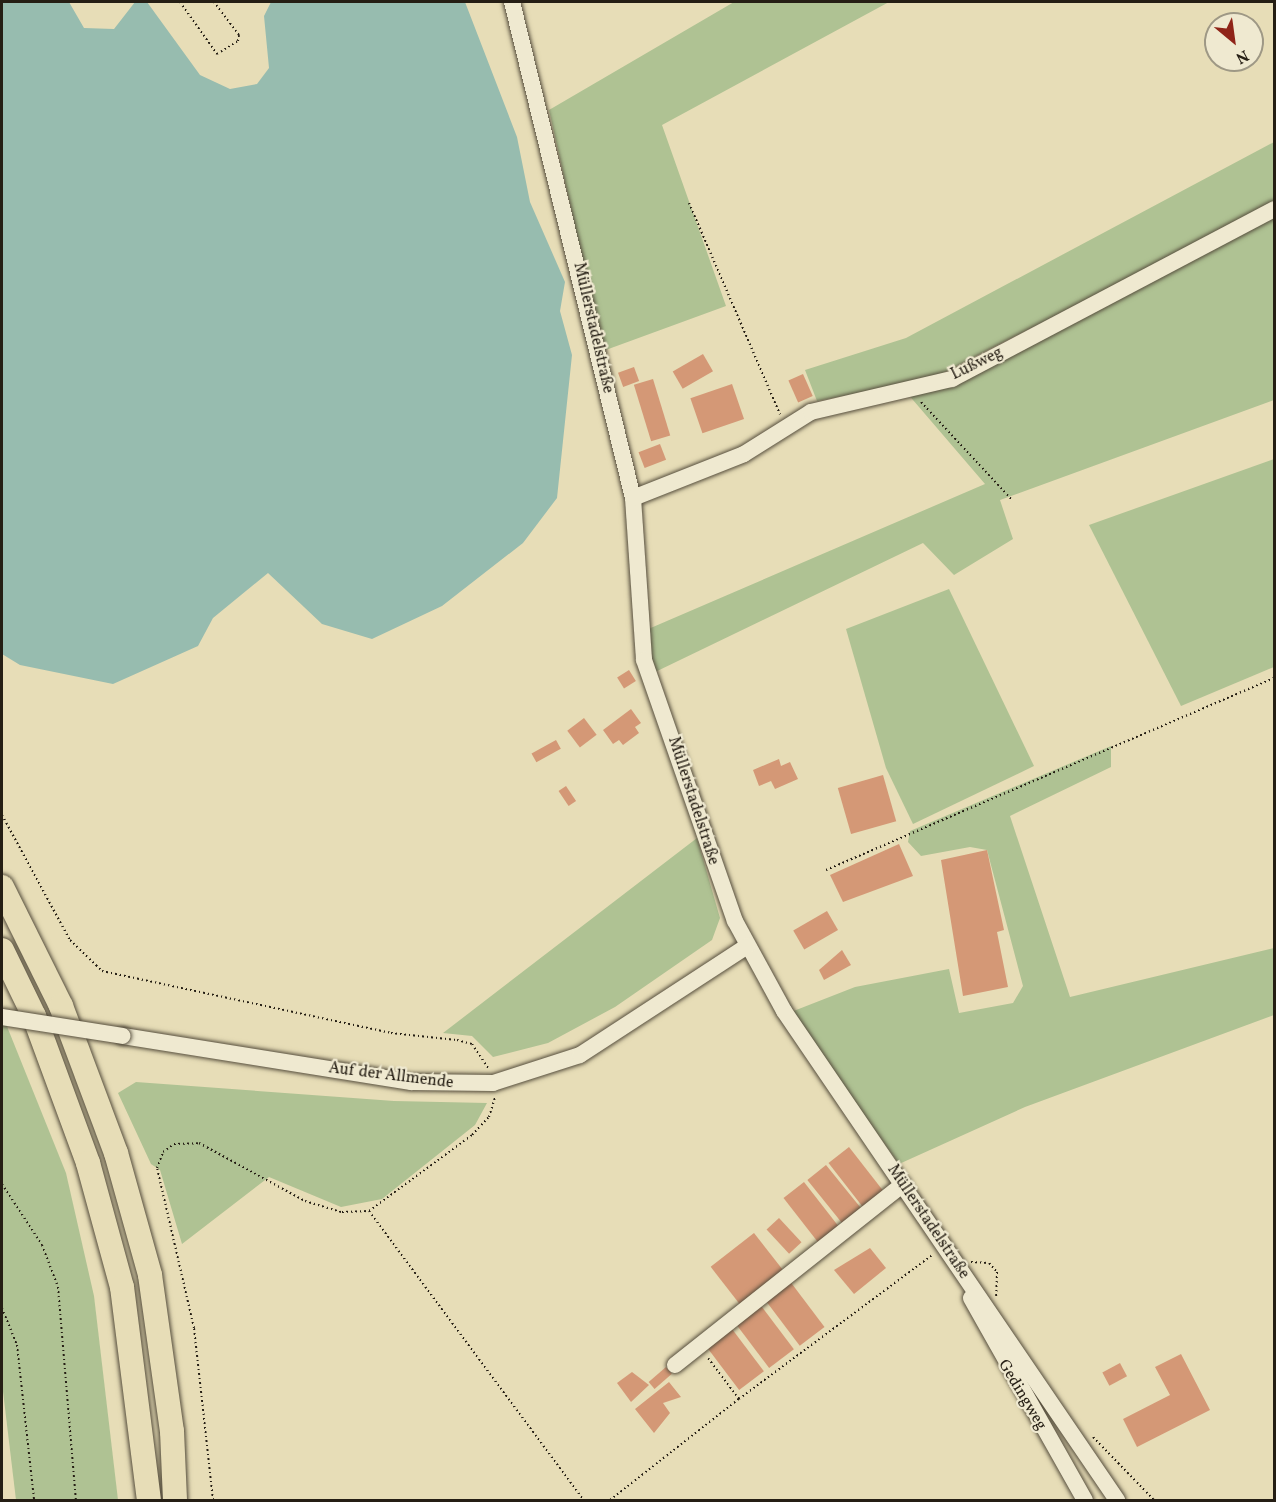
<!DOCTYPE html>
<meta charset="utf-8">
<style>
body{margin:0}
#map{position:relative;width:1276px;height:1502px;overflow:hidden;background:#e7ddb7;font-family:Vollkorn,serif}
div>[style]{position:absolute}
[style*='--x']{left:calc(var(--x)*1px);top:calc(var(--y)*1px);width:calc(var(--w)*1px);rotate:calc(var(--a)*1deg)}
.green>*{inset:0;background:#afc293}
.water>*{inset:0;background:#97bcaf}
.building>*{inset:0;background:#d49876;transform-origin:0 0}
.path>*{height:2px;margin-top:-1px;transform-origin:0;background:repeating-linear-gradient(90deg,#251e14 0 1.5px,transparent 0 4.5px)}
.roads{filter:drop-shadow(0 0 2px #564e3d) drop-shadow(0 0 2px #564e3d)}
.minor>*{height:16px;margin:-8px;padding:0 8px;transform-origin:8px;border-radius:8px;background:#efe9d0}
.highway>*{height:24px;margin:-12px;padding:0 12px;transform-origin:12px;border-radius:12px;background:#e7ddb7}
.bridges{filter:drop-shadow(0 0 2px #564e3d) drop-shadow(0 0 2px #564e3d)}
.minor-bridge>*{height:16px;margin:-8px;padding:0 8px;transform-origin:8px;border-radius:8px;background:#efe9d0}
span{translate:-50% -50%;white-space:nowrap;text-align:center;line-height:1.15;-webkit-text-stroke:4.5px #efe9d0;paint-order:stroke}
.street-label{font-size:16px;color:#251e14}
.frame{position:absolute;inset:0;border:3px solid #251e14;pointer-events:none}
.north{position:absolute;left:1204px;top:12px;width:60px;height:60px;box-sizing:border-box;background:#efe9d0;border:2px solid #9e9885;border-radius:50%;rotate:151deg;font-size:16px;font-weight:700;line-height:24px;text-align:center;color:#251e14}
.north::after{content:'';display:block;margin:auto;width:21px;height:27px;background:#8f2418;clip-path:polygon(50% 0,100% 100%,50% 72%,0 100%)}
</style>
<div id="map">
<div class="green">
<i style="clip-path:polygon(734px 2px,889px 2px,662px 125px,726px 306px,603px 351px,549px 110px)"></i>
<i style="clip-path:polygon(1274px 142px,1274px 204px,931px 379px,817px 401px,805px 370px,906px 338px)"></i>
<i style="clip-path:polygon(1274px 218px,1274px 400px,1000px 500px,1013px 539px,954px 575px,923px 543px,651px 674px,646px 630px,985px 484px,907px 393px)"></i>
<i style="clip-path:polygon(1274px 459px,1274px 667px,1181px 706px,1089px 525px)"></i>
<i style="clip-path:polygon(949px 589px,1034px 766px,913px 824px,886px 768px,846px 629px)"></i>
<i style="clip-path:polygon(1111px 746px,1111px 767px,1010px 816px,1070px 997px,1274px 948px,1274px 1015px,1025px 1107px,899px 1164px,791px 1012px,855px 987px,949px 969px,959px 1013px,1013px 1003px,1023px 986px,987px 850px,970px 847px,921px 856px,908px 842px,910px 831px)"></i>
<i style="clip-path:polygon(697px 838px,720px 918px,712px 940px,615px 1007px,548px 1043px,493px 1057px,472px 1036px,443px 1033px)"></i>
<i style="clip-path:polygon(2px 1014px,66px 1173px,94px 1296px,118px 1500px,16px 1500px,2px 1383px)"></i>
<i style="clip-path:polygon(136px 1082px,394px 1101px,487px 1103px,475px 1125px,382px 1199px,341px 1207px,269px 1177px,182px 1244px,160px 1170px,151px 1164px,118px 1093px)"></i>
</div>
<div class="water">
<i style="clip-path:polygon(2px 2px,69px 2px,84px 28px,114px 29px,135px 2px,147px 2px,200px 75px,230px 89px,257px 84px,269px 68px,264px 16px,271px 2px,465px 2px,517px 137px,530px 202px,565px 282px,560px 311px,572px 355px,557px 498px,523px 543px,442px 606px,372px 639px,322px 624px,268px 573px,213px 618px,198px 646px,113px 684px,20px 665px,2px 654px)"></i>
</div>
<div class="building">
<i style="left:703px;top:354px;width:20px;height:35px;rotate:60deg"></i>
<i style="left:634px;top:367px;width:15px;height:17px;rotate:70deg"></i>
<i style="left:803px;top:374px;width:24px;height:16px;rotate:66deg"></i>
<i style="left:653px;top:379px;width:59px;height:20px;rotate:73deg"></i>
<i style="left:732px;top:384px;width:37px;height:44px;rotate:71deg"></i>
<i style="left:660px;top:444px;width:17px;height:23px;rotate:69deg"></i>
<i style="left:629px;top:670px;width:13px;height:14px;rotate:58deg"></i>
<i style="clip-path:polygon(631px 709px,641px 723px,635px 727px,639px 733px,623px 745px,619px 740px,613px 744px,603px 730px)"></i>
<i style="left:584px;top:718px;width:21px;height:21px;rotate:53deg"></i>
<i style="left:556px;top:740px;width:10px;height:28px;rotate:61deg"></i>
<i style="clip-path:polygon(779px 759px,781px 766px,790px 762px,798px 779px,775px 789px,771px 781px,759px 786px,753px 770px)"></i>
<i style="left:883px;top:775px;width:48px;height:47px;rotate:74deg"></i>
<i style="left:566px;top:786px;width:18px;height:9px;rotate:56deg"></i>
<i style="clip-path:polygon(899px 844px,913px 876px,843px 902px,830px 875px)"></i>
<i style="clip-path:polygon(987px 850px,1004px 930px,997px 932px,1008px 987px,963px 996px,941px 860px)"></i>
<i style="left:827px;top:911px;width:22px;height:39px;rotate:60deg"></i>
<i style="clip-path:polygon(842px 950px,851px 965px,824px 980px,819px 970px)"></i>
<i style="left:849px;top:1147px;width:57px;height:26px;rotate:52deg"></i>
<i style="left:826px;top:1165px;width:57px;height:24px;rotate:51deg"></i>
<i style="left:804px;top:1182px;width:57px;height:26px;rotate:52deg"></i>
<i style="left:779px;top:1218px;width:33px;height:17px;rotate:47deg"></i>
<i style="left:754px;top:1233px;width:47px;height:55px;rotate:52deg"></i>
<i style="clip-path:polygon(870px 1248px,886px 1268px,854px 1294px,834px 1270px)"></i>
<i style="left:789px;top:1280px;width:59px;height:31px;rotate:53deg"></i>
<i style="left:759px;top:1303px;width:58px;height:31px;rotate:53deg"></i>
<i style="left:729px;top:1325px;width:58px;height:31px;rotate:53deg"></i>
<i style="clip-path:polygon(1181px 1354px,1210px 1410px,1137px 1447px,1123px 1419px,1170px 1395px,1155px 1367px)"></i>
<i style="left:1120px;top:1363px;width:15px;height:20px;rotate:62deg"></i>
<i style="left:666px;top:1367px;width:9px;height:23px;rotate:49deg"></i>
<i style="clip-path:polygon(632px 1372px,649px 1385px,631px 1402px,617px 1383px)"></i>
<i style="clip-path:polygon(669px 1382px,681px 1397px,663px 1403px,670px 1413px,654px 1433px,635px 1409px)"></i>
</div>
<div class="path">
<i style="--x:180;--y:2;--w:64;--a:54.6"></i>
<i style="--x:217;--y:54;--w:25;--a:-32"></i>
<i style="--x:238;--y:41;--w:6;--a:-81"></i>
<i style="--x:239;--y:35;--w:41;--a:-127.1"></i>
<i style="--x:689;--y:203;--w:230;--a:66.7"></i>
<i style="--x:921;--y:402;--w:134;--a:47.1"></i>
<i style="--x:2;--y:815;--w:142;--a:61.5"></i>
<i style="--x:70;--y:940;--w:45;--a:44.1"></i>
<i style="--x:102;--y:971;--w:296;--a:12.1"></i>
<i style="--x:391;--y:1033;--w:66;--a:6.1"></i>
<i style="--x:457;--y:1040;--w:16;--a:15"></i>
<i style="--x:472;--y:1044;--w:29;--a:56"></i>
<i style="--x:826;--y:870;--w:487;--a:-23.2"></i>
<i style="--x:2;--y:1184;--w:73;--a:56.7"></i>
<i style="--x:42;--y:1245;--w:45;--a:69.1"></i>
<i style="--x:58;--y:1287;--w:214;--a:85.2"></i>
<i style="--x:369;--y:1211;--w:360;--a:53.4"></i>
<i style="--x:971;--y:1262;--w:18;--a:3"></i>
<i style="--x:989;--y:1263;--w:12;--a:48"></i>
<i style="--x:997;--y:1272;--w:24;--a:92"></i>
<i style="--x:2;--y:1308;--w:40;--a:68"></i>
<i style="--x:17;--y:1345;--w:156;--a:83.7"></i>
<i style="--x:739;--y:1399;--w:241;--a:-36.7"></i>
<i style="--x:1093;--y:1437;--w:88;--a:45.9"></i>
<i style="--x:213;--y:1500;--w:173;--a:-96.3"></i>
<i style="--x:194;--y:1328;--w:164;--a:-103"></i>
<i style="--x:157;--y:1168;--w:17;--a:-69"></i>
<i style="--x:163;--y:1152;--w:14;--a:-36"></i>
<i style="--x:174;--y:1144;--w:25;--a:-2"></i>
<i style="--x:199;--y:1143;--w:121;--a:28.7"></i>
<i style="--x:305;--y:1201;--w:39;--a:17"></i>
<i style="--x:342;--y:1212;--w:27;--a:-2"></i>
<i style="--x:369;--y:1211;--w:128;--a:-36.4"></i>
<i style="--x:472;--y:1135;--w:25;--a:-47"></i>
<i style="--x:489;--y:1117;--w:21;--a:-73"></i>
<i style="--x:610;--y:1500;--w:164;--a:-38.1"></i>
<i style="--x:739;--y:1399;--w:51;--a:-127.1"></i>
</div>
<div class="roads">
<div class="minor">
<i style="--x:512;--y:2;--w:511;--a:76.29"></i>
<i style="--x:633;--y:498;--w:162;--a:86.1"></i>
<i style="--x:644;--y:660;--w:276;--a:70.8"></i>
<i style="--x:735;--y:921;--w:102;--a:61.4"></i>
<i style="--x:784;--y:1011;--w:592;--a:55.75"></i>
<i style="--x:633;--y:498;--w:119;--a:-21.6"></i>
<i style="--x:744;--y:454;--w:79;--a:-32.1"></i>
<i style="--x:811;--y:412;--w:145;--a:-13.2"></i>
<i style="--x:952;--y:379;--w:364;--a:-27.8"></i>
<i style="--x:123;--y:1036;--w:292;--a:9.1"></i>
<i style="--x:411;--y:1082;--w:82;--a:0.7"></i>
<i style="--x:493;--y:1083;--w:91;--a:-17.8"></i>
<i style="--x:580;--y:1055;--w:199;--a:-33.1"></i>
<i style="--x:971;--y:1298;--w:232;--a:60.6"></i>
<i style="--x:675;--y:1365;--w:291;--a:-38.4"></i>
</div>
<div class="highway">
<i style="--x:2;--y:887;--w:133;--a:63.6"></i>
<i style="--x:61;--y:1006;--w:157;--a:69.5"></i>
<i style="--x:116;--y:1153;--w:127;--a:74.4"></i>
<i style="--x:150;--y:1275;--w:158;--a:82"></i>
<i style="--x:172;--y:1431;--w:69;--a:87.5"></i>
<i style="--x:2;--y:950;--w:73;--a:64.1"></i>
<i style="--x:34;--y:1016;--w:157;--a:69.8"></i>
<i style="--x:88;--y:1163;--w:129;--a:74.7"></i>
<i style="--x:122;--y:1287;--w:215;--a:82.8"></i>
</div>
</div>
<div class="bridges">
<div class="minor-bridge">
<i style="--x:2;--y:1017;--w:122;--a:8.9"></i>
</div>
</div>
<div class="street-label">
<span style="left:593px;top:328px;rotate:77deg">Müllerstadelstraße</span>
<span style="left:977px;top:364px;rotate:-26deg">Lußweg</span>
<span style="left:693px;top:801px;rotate:72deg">Müllerstadelstraße</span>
<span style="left:391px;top:1076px;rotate:7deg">Auf der Allmende</span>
<span style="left:928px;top:1222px;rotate:56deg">Müllerstadelstraße</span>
<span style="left:1022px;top:1395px;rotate:59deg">Gedingweg</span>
</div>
<div class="frame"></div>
<div class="north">N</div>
</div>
